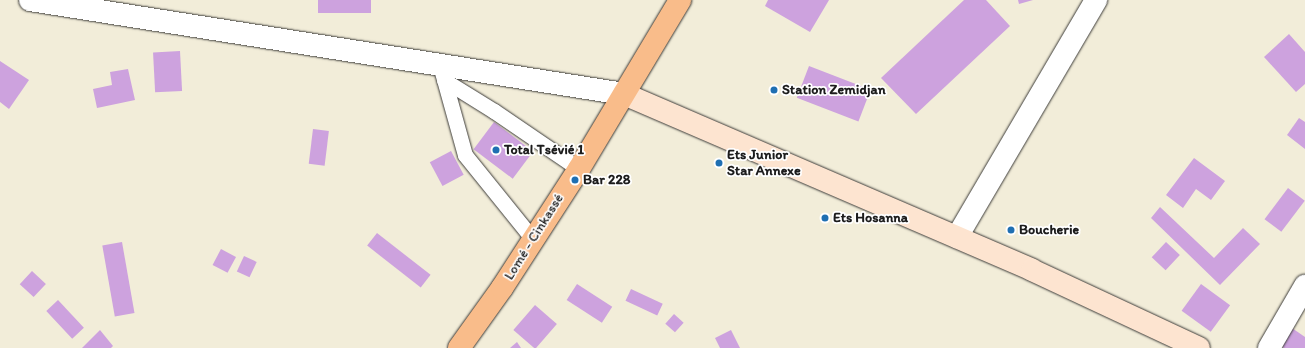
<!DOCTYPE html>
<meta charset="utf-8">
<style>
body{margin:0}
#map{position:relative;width:1305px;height:348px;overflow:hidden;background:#f2edd9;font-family:Itim,sans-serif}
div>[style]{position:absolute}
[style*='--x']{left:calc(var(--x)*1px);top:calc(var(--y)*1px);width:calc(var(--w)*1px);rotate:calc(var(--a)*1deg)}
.building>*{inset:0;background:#cda2de;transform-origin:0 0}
.roads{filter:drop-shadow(0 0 1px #3c3b38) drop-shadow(0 0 1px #3c3b38)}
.service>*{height:15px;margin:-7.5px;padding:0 7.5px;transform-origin:7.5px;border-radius:7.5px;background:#fff}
.minor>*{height:22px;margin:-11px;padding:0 11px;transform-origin:11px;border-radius:11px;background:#fff}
.secondary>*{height:22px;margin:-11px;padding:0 11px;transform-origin:11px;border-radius:11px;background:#fde4d0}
.trunk>*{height:22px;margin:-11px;padding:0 11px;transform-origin:11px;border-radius:11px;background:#f9bc8a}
.dots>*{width:11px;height:11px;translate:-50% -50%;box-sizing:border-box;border:2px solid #fff;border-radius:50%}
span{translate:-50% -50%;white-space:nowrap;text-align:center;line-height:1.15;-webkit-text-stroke:3.5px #fff;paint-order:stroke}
.poi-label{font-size:14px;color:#1c1c1c;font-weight:700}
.left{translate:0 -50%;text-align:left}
.street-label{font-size:14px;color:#1c1c1c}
</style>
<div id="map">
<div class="building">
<i style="left:318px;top:0;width:53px;height:13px"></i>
<i style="clip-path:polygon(768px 0,829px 0,810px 32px,765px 6px)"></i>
<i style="clip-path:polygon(964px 0,986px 0,1010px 26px,916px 114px,881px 78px)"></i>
<i style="clip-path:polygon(1018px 0,1033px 0,1019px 4px)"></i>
<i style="clip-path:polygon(1289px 34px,1305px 52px,1305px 84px,1296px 92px,1264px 57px)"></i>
<i style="left:180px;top:51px;width:40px;height:27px;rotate:87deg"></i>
<i style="clip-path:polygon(0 61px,29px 80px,9px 109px,0 102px)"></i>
<i style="left:809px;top:66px;width:66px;height:34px;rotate:21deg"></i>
<i style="clip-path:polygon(128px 69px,135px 100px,97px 108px,93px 89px,112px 85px,110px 72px)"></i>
<i style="clip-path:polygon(1299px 118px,1305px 122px,1305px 149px,1287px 135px)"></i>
<i style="left:494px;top:122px;width:49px;height:34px;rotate:37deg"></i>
<i style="left:313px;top:129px;width:16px;height:35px;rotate:7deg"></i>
<i style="left:451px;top:151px;width:27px;height:24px;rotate:62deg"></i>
<i style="clip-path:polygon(1194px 158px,1225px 181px,1211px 200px,1196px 189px,1183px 208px,1166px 195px)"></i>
<i style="left:1288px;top:188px;width:21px;height:39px;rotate:37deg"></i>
<i style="clip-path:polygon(1160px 207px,1214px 258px,1243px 228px,1260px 244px,1220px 285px,1151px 218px)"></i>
<i style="left:377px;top:233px;width:68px;height:16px;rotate:38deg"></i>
<i style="left:122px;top:242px;width:72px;height:20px;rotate:80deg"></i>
<i style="left:1166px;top:242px;width:19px;height:21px;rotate:43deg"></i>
<i style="left:221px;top:249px;width:17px;height:18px;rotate:28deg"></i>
<i style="left:244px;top:256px;width:14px;height:17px;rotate:25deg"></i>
<i style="left:32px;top:271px;width:19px;height:18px;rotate:43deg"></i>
<i style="left:577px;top:284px;width:42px;height:19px;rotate:33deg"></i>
<i style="left:1201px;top:284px;width:36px;height:33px;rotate:36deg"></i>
<i style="left:631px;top:289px;width:35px;height:13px;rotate:25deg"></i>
<i style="left:58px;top:300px;width:38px;height:16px;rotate:47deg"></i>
<i style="left:535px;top:305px;width:29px;height:33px;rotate:41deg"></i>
<i style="left:674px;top:314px;width:13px;height:13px;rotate:42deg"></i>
<i style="clip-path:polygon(1289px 326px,1305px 337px,1305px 348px,1284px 348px,1277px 343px)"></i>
<i style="clip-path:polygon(100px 330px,113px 346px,111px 348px,82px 348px)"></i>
<i style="clip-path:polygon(731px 330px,740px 348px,720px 348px,715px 338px)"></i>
<i style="clip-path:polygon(517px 342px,521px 348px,510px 348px)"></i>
</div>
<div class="roads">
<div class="service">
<i style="--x:440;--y:65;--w:93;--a:74.5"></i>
<i style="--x:465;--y:155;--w:107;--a:51.1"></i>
<i style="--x:444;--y:80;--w:59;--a:31.8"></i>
<i style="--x:494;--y:111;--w:103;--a:34.3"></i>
</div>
<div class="minor">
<i style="--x:30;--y:0;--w:601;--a:8.99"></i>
<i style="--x:957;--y:237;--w:275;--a:-59.6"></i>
<i style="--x:1269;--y:348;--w:72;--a:-59.9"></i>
</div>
<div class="secondary">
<i style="--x:624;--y:94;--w:444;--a:23.3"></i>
<i style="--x:1032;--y:270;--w:184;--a:25"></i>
</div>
<div class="trunk">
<i style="--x:459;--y:348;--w:74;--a:-54.4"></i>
<i style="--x:502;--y:288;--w:142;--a:-57.1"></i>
<i style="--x:579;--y:169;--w:197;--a:-59.1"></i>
</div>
</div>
<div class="dots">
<i style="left:774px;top:90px;background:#1f6fb2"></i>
<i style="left:496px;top:150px;background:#1f6fb2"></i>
<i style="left:719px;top:163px;background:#1f6fb2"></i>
<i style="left:575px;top:180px;background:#1f6fb2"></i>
<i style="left:825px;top:218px;background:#1f6fb2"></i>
<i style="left:1011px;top:230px;background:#1f6fb2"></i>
</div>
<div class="poi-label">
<span class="left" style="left:782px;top:90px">Station Zemidjan</span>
<span class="left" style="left:504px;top:150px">Total Tsévié 1</span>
<span class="left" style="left:727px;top:163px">Ets Junior<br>Star Annexe</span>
<span class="left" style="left:583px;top:180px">Bar 228</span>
<span class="left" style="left:833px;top:218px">Ets Hosanna</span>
<span class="left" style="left:1019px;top:230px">Boucherie</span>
</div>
<div class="street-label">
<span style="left:534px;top:237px;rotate:-58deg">Lomé - Cinkassé</span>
</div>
</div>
